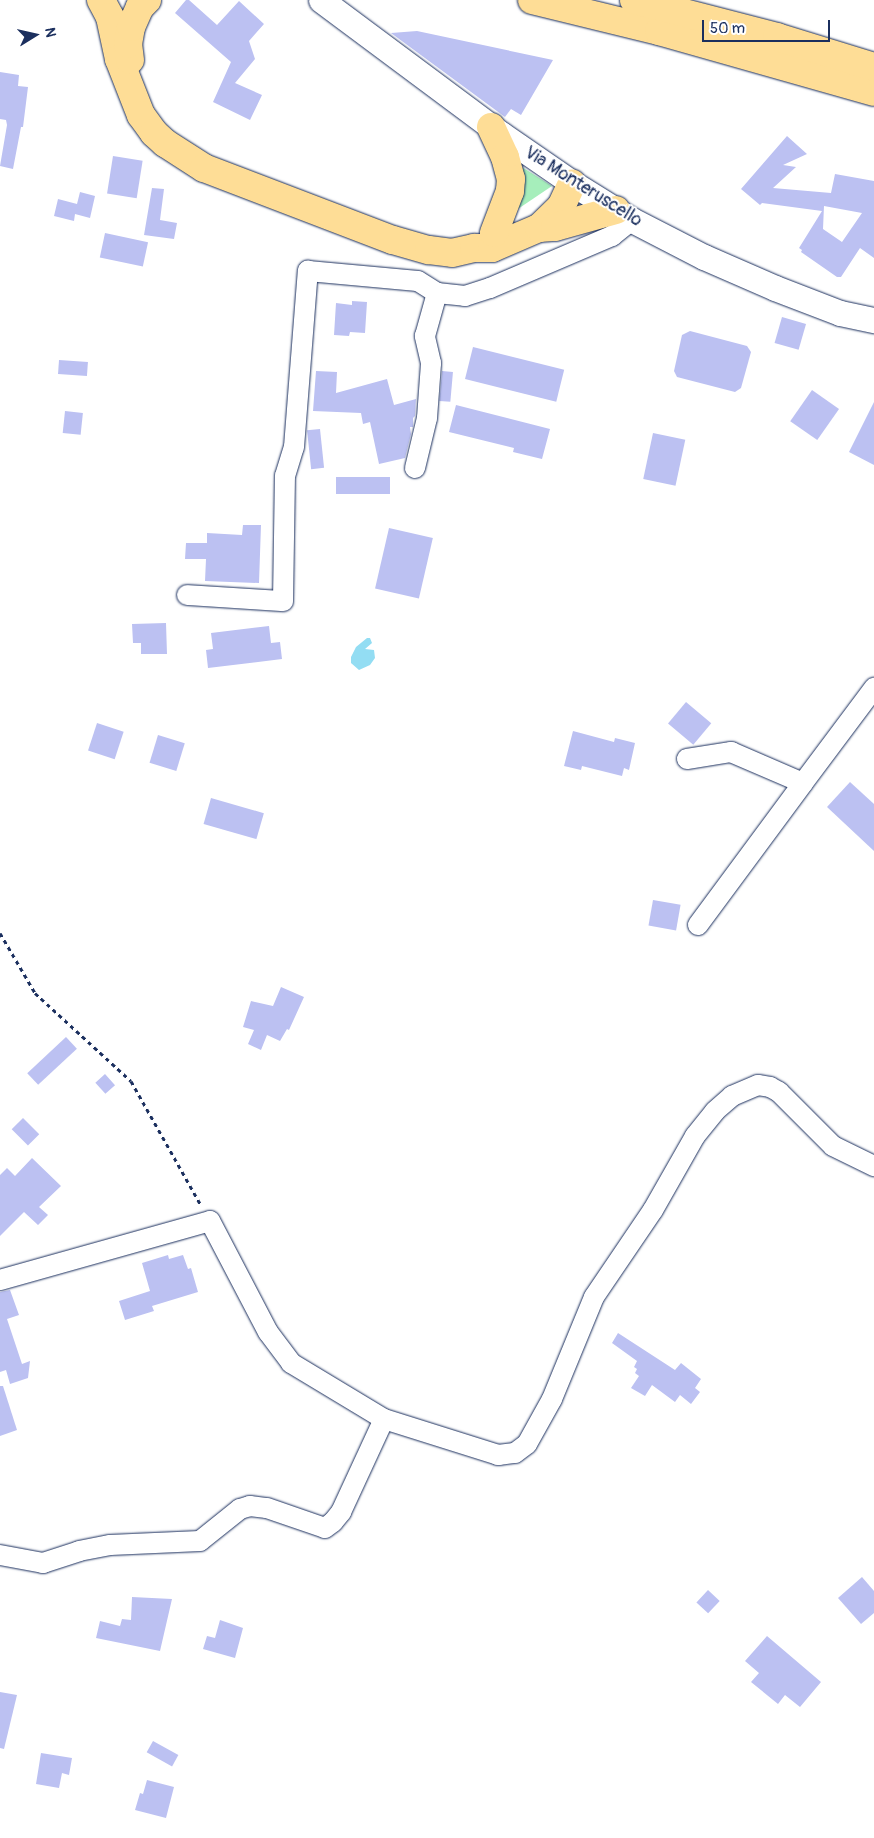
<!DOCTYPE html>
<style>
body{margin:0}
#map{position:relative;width:874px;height:1838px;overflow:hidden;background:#fff;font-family:Pangolin,sans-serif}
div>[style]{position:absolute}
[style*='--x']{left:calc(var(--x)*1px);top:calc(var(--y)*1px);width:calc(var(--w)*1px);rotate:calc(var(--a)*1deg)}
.green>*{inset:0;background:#a6eebb}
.water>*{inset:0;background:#93ddf3}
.building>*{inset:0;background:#bcc1f2;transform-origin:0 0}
.path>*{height:3px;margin-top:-1.5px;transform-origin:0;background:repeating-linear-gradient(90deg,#1b2f5e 0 4px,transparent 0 8px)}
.roads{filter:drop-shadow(0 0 1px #1b2f5e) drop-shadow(0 0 1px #1b2f5e)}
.minor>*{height:20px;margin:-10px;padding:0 10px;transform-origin:10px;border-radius:10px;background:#fff}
.tertiary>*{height:25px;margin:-12.5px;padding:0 12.5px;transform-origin:12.5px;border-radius:12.5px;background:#fff}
.trunk>*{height:28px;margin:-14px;padding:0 14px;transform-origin:14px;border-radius:14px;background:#fedd96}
span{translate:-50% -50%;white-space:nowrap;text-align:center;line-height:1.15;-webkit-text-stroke:4px #fff;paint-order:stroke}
.street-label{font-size:18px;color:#1b2f5e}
.north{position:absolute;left:10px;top:10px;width:50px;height:50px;-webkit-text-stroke:4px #fff;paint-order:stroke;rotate:80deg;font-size:14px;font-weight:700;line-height:20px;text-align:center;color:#1b2f5e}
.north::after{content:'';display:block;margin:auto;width:18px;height:22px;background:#1b2f5e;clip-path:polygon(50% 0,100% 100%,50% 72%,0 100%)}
.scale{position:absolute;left:702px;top:20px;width:128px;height:22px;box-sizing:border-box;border:2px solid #1b2f5e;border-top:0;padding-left:6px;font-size:15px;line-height:18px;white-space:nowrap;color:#1b2f5e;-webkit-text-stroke:4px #fff;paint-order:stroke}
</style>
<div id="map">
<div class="green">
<i style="clip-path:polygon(514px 162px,552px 186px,509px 215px)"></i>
</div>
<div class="water">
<i style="clip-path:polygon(367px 638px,370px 638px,372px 643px,365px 649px,374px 650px,375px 658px,370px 665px,359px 670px,351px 663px,351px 657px,356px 647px)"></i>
</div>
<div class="building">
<i style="clip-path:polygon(186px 0,189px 0,217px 25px,239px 1px,264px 24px,249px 41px,255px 59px,235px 83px,262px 95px,250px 120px,213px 102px,231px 62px,175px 13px)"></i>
<i style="clip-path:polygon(417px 31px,553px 60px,521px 115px,511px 109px,505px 117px,391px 33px)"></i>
<i style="clip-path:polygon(0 72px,19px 75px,18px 86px,28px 87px,23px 127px,21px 127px,13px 169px,0 166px,7px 125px,6px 120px,0 119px)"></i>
<i style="clip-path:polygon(evenodd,787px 136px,807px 154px,783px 165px,796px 167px,773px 188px,831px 193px,835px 174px,874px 181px,874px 258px,860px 248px,841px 277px,837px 277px,801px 252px,802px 250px,799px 248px,822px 211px,762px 203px,760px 205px,741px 189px,787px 136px,824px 206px,862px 213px,842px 242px,823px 229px,824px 206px)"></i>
<i style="left:113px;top:156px;width:30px;height:38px;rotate:9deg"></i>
<i style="clip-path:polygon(152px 188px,164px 189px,160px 220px,177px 223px,174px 239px,144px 235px)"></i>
<i style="clip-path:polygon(80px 192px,95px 196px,90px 218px,75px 214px,74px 221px,54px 216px,58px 199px,77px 204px)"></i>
<i style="left:105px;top:233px;width:44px;height:25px;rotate:12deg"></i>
<i style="clip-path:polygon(352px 301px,367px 302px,365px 333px,350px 332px,349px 336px,334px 335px,336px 303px,352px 305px)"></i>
<i style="left:782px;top:317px;width:25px;height:27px;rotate:16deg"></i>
<i style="clip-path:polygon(690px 331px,747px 346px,751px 352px,741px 388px,735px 392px,677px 377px,674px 371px,682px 335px)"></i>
<i style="left:473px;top:347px;width:94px;height:33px;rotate:14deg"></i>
<i style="left:59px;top:360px;width:29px;height:14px;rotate:4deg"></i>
<i style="clip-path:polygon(316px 371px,337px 372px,336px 393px,387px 379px,394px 405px,416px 399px,415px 416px,413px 418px,413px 427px,410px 427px,411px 434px,405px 458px,379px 464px,370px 422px,363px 424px,361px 413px,313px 411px)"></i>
<i style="left:442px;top:371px;width:11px;height:30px;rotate:5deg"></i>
<i style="left:812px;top:390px;width:33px;height:38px;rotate:35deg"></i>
<i style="clip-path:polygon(874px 402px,874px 465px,849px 452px)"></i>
<i style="clip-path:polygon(456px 405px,550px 429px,542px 459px,513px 452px,514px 448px,449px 432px)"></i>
<i style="left:65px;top:411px;width:18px;height:22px;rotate:6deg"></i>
<i style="left:320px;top:429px;width:39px;height:13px;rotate:84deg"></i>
<i style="left:653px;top:433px;width:33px;height:47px;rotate:12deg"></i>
<i style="left:390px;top:477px;width:17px;height:54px;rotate:90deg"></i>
<i style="clip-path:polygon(243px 525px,261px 525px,259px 583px,205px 581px,206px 559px,185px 559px,186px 543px,207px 543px,207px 533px,242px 535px)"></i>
<i style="left:389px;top:528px;width:45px;height:62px;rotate:13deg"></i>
<i style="clip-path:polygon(166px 623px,167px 654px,141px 654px,141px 643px,133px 643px,132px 624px)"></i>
<i style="clip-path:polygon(269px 626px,271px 643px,280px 642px,282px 659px,208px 668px,206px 650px,213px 649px,211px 633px)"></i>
<i style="left:686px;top:702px;width:33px;height:28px;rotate:40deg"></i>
<i style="left:97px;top:723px;width:28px;height:29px;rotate:18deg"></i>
<i style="clip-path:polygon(573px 731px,614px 742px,615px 738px,635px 743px,629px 770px,624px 768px,622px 776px,582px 766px,581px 770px,564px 766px)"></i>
<i style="left:158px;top:735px;width:28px;height:29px;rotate:17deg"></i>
<i style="clip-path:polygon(850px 782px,874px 804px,874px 851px,827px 807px)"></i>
<i style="left:211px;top:798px;width:55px;height:27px;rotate:16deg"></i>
<i style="left:653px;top:900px;width:28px;height:26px;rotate:10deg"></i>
<i style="clip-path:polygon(281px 987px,304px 997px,289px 1030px,287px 1029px,280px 1041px,267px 1035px,261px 1050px,248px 1044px,254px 1030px,243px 1027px,251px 1001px,273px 1006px)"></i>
<i style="left:66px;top:1037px;width:16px;height:53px;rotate:47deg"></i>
<i style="left:105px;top:1074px;width:15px;height:13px;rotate:48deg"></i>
<i style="left:23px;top:1118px;width:23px;height:16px;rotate:45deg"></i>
<i style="clip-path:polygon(32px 1158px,61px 1186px,39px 1207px,48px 1215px,38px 1225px,24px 1212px,0 1236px,0 1175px,7px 1168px,15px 1176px)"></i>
<i style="clip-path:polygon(168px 1255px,169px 1259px,183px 1255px,188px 1269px,191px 1268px,198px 1292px,152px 1306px,154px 1311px,125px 1320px,119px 1301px,150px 1291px,142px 1263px)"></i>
<i style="clip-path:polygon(10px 1290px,19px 1315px,7px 1319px,22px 1364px,30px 1361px,28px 1378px,10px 1384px,6px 1370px,0 1372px,0 1292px)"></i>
<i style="clip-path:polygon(618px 1333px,675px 1370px,681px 1363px,701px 1379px,695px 1388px,700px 1392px,691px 1404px,680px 1395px,675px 1402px,652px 1385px,645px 1396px,631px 1388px,639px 1376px,635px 1373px,637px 1369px,634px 1367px,637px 1361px,612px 1343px)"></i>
<i style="clip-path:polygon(0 1386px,3px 1386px,17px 1430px,0 1436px)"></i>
<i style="clip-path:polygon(862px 1577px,874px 1591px,874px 1613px,861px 1624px,838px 1598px)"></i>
<i style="left:708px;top:1590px;width:16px;height:17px;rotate:43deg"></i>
<i style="clip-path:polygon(132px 1597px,172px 1599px,160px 1651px,96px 1638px,100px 1621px,120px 1626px,122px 1619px,131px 1620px)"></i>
<i style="clip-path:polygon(220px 1620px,243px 1628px,235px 1658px,203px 1649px,207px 1636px,215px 1638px)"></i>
<i style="clip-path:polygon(767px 1636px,821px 1682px,800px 1707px,785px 1695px,778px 1704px,751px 1682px,759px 1673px,745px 1661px)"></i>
<i style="clip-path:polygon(0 1692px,17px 1695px,4px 1749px,0 1748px)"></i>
<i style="left:153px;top:1741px;width:29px;height:13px;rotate:29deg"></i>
<i style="clip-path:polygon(41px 1753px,72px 1758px,69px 1775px,62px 1773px,59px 1788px,36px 1784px)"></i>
<i style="clip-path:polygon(147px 1780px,174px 1787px,166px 1818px,135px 1810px,140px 1793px,143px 1794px)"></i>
</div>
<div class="path">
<i style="--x:0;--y:933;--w:69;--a:59.7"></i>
<i style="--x:35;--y:993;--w:130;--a:42.5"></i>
<i style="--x:131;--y:1081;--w:142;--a:60.6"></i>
</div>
<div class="roads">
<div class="minor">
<i style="--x:415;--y:468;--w:51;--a:-76.5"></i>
<i style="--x:427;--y:418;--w:55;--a:-85.8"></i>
<i style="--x:431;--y:363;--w:28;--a:-103"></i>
<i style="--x:425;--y:336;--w:45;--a:-74.4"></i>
<i style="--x:187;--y:595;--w:96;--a:3.6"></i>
<i style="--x:283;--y:601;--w:125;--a:-89.1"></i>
<i style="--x:285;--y:476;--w:30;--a:-73"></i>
<i style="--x:294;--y:447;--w:177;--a:-85.5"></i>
<i style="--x:308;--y:271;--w:110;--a:5.2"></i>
<i style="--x:418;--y:281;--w:22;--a:32"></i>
<i style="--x:437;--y:293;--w:28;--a:6"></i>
<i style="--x:465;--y:296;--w:26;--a:-18"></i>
<i style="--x:490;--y:288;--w:133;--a:-23.1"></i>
<i style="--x:612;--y:236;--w:26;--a:-39"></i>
<i style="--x:687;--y:759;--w:45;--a:-9"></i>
<i style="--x:731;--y:752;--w:78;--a:23.3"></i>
<i style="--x:803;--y:783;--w:119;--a:-53.2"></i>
<i style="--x:698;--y:925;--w:177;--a:-53.5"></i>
<i style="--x:0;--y:1280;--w:218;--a:-15.7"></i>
<i style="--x:210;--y:1221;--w:125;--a:62.4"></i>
<i style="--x:268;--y:1332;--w:39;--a:53"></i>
<i style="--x:291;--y:1363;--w:109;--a:31.1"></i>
<i style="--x:384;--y:1419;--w:120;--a:17.5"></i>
<i style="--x:498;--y:1455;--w:17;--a:-7"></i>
<i style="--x:515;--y:1453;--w:15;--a:-37"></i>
<i style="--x:527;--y:1444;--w:51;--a:-60.9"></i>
<i style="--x:552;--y:1399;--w:110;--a:-67.6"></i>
<i style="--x:594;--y:1297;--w:105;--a:-55.9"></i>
<i style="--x:653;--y:1210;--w:85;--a:-60.4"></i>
<i style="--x:695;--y:1136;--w:32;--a:-51"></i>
<i style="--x:715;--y:1111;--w:23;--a:-41"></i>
<i style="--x:732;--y:1096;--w:28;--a:-23"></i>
<i style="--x:758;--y:1085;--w:12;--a:9"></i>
<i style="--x:770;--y:1087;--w:10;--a:29"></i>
<i style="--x:779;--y:1092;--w:76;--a:45"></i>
<i style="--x:833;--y:1146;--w:46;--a:26"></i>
<i style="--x:0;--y:1555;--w:44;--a:10.5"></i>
<i style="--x:43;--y:1563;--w:38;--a:-18"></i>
<i style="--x:79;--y:1551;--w:32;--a:-11"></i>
<i style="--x:110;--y:1545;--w:90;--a:-2.5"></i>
<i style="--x:200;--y:1541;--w:51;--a:-38.7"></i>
<i style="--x:240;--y:1509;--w:10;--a:-17"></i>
<i style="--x:250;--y:1506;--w:17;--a:7"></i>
<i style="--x:267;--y:1508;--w:61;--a:19"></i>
<i style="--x:325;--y:1528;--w:10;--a:-37"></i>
<i style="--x:333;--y:1522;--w:13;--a:-51"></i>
<i style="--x:341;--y:1512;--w:102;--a:-65.2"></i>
</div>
<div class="tertiary">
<i style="--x:321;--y:0;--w:224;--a:36.7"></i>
<i style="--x:501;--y:134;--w:86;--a:34.6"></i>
<i style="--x:572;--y:183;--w:70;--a:31.7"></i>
<i style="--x:632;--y:220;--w:81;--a:27.2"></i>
<i style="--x:704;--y:257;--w:77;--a:23.6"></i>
<i style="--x:775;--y:288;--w:70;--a:21"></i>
<i style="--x:840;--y:313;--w:35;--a:12"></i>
</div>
<div class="trunk">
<i style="--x:101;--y:0;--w:19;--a:62"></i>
<i style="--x:110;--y:17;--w:43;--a:77.9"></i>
<i style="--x:119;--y:59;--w:60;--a:68.6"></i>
<i style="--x:141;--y:115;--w:22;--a:54"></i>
<i style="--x:154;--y:133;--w:15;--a:42"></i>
<i style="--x:165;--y:143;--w:46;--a:32.7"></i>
<i style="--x:204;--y:168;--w:202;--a:20.9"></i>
<i style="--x:393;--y:240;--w:37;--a:16"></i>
<i style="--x:429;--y:250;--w:23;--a:7"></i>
<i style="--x:452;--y:253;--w:23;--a:-13"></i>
<i style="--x:474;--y:248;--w:18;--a:0"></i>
<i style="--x:492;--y:248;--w:51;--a:-23.1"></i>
<i style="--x:539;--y:228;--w:30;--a:-44"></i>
<i style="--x:561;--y:207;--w:26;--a:-65"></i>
<i style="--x:532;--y:0;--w:131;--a:13.7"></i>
<i style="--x:659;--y:31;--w:223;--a:15.8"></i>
<i style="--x:634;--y:0;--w:148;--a:14.5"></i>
<i style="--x:777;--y:37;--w:102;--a:17.2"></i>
<i style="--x:130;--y:60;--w:16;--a:-97"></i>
<i style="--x:128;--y:44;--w:17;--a:-80"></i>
<i style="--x:131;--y:27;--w:22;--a:-66"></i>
<i style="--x:140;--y:7;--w:10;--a:-45"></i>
<i style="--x:491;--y:127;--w:33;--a:65"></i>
<i style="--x:505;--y:157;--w:23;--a:75"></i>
<i style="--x:511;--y:179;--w:12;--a:95"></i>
<i style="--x:510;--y:191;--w:45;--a:110.9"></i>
<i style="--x:539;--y:228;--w:16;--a:-4"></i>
<i style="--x:555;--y:227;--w:63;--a:-15.6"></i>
</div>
</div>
<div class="street-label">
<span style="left:583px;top:187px;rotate:32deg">Via Monteruscello</span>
</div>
<div class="north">N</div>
<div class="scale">50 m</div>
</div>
